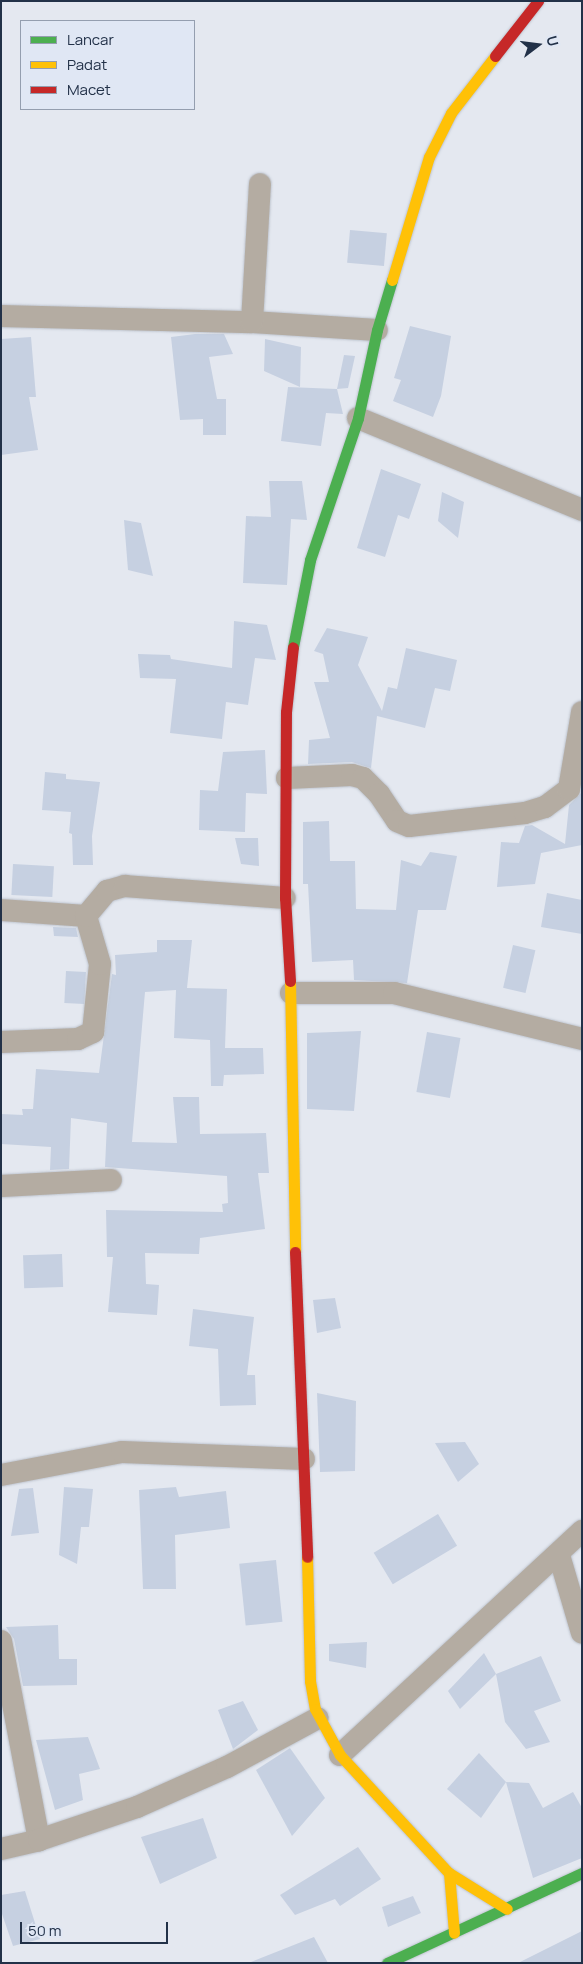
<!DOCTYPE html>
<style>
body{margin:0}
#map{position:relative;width:583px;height:1964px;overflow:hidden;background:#e4e8f0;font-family:Manrope,sans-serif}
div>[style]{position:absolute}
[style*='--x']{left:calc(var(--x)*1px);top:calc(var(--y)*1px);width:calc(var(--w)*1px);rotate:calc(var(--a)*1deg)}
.building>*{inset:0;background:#c6d0e1;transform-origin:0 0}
.roads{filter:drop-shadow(0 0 1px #bec4ce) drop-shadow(0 0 1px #bec4ce)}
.street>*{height:22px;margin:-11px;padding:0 11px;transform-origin:11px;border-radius:11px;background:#b4aca2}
.fast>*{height:11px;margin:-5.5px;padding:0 5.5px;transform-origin:5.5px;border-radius:5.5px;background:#4caf50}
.slow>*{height:11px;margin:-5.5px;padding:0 5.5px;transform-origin:5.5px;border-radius:5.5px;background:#ffc107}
.jam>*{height:11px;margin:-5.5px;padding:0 5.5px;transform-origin:5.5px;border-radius:5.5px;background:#c62828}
span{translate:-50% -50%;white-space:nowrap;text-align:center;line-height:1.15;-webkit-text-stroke:4px #e0e7f4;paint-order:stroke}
.frame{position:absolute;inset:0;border:2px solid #223148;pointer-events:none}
.legend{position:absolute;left:20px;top:20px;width:175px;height:90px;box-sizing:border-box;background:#e0e7f4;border:1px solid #949eaf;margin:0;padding:6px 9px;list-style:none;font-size:15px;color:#223148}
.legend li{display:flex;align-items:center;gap:10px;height:25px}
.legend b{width:25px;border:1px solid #949eaf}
.north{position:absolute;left:513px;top:20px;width:50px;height:50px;-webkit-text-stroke:4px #e0e7f4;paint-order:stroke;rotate:75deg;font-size:14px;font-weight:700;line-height:20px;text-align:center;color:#223148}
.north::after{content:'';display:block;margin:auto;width:18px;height:22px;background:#223148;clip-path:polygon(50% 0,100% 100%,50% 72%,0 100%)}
.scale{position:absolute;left:20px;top:1922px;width:148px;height:22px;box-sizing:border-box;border:2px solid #223148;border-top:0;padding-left:6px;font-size:15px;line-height:18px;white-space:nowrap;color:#223148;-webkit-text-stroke:4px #e0e7f4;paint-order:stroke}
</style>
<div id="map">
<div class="building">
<i style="left:350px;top:230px;width:37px;height:33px;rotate:5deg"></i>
<i style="clip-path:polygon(410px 326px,451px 336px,441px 396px,433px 417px,393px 401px,401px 380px,394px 378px)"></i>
<i style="clip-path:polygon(195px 334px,224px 334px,233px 354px,209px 357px,217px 399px,226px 399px,226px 435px,203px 435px,203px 419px,180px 420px,171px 337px)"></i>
<i style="clip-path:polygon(31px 337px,36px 397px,29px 397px,38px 450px,1px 455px,1px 339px)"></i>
<i style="clip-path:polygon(265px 339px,301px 347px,300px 387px,264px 371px)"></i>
<i style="clip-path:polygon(344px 355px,355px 356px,348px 388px,337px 389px)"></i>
<i style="clip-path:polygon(288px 387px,337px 389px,343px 414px,326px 413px,321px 446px,281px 441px)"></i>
<i style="clip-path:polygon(381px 469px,421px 484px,409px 519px,398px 515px,385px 557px,357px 548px)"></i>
<i style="clip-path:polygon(269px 481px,302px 481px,307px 520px,291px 519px,287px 585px,243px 583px,246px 516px,271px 517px)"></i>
<i style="clip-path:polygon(442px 492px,464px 502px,458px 538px,438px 521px)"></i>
<i style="clip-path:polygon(124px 520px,141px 523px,153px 576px,128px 570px)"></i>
<i style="clip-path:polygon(234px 621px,267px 625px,276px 660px,255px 658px,248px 705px,226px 702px,222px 739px,170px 733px,176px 679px,140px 678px,138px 654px,170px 655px,171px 659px,232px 668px)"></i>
<i style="clip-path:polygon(327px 628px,368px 637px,358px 665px,382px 711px,388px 687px,397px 689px,406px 648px,457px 660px,450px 691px,435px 688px,425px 728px,377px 716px,371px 768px,352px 762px,308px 764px,309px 740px,330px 738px,314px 682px,329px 682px,323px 654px,314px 651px)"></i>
<i style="clip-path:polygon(265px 750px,267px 794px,246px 793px,245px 832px,199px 830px,200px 790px,218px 791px,223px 752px)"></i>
<i style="clip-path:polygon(45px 772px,66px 774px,66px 779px,100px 782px,92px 836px,93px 865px,73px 865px,72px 834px,69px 833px,71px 812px,42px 810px)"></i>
<i style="clip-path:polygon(582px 792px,582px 845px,541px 853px,535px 884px,497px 887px,501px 842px,519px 843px,525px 826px,532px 825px,565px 844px,569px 805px)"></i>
<i style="clip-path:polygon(329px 821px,330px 861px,355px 861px,356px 909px,396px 910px,401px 860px,421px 866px,430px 852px,457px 856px,446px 910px,418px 910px,407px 983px,354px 980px,353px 960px,312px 962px,308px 884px,303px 884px,303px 822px)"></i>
<i style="clip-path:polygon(235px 838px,258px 838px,259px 866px,241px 864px)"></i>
<i style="left:13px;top:864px;width:41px;height:31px;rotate:3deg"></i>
<i style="clip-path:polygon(547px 893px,582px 900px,582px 934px,541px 927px)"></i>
<i style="clip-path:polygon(53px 927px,76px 928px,78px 937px,54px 936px)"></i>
<i style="clip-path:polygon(157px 940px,192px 940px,187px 988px,227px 989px,225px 1048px,263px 1048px,264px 1074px,224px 1075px,223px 1086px,211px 1086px,210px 1040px,174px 1038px,176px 990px,145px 992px,132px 1142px,177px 1143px,173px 1097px,199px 1097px,200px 1134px,266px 1133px,269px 1173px,258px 1173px,265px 1229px,200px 1238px,199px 1254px,145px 1253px,146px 1284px,159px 1285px,157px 1315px,108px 1312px,113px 1257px,107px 1257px,106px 1210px,223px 1212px,222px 1204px,228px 1203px,227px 1176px,105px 1167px,107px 1123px,71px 1118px,69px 1169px,50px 1170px,51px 1147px,1px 1144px,1px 1114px,23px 1115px,22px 1109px,33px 1109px,36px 1069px,99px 1073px,112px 974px,116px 975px,115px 955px,157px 952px)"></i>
<i style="left:513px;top:945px;width:23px;height:44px;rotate:13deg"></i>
<i style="left:66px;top:971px;width:20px;height:32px;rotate:3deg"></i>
<i style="clip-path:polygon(361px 1031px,354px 1111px,307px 1109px,307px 1033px)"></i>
<i style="left:427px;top:1032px;width:34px;height:61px;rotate:10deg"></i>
<i style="left:62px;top:1254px;width:33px;height:39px;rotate:88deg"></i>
<i style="clip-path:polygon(335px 1298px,341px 1328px,317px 1333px,313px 1300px)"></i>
<i style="clip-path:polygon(193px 1309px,254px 1317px,247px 1375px,255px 1375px,256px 1405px,220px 1406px,218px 1349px,189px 1346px)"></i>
<i style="clip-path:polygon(317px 1393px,356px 1401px,355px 1471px,320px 1472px)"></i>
<i style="clip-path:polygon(465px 1442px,479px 1464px,458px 1482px,435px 1443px)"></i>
<i style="clip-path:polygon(64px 1487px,93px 1489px,89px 1527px,81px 1527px,77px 1564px,59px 1555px)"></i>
<i style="clip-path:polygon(176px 1487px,179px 1497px,226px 1491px,230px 1528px,175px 1535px,176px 1589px,143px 1589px,139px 1490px)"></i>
<i style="clip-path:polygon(33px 1488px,39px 1533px,11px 1536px,19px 1489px)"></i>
<i style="left:438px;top:1514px;width:37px;height:75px;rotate:59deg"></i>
<i style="left:276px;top:1560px;width:62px;height:37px;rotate:84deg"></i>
<i style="clip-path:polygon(58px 1625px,59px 1659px,77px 1659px,77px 1685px,23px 1686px,14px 1639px,6px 1627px)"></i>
<i style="clip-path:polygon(367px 1642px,366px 1668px,329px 1661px,329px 1644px)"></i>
<i style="clip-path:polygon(484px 1653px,496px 1674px,460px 1709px,448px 1691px)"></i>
<i style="clip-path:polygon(541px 1656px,561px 1701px,534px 1711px,550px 1742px,526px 1749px,505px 1722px,496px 1674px)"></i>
<i style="clip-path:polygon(243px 1701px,258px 1730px,233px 1749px,218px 1710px)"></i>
<i style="clip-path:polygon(88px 1737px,100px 1769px,79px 1774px,83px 1800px,55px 1810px,36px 1740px)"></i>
<i style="clip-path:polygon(290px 1748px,325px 1798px,292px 1836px,256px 1770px)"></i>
<i style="clip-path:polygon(479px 1753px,506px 1782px,481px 1818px,447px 1789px)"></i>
<i style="clip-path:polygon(506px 1782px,529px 1783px,543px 1808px,573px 1792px,582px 1808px,582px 1858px,533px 1878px)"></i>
<i style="clip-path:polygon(203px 1818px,217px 1858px,160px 1884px,141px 1837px)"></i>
<i style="clip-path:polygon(358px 1847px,381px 1879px,340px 1906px,335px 1899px,295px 1915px,280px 1895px)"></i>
<i style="clip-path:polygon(25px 1891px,40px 1939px,13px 1946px,1px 1911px,1px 1895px)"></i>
<i style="clip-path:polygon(413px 1896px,421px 1913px,388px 1927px,382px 1907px)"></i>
<i style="clip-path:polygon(582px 1931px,582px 1963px,518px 1963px)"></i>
<i style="clip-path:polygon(314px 1937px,328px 1963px,251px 1963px,251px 1962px)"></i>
</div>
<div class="roads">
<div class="street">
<i style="--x:1;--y:316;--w:251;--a:1.4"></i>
<i style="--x:252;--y:322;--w:125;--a:3.7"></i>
<i style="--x:252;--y:322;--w:138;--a:-86.7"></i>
<i style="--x:358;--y:418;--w:242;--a:22.3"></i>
<i style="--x:287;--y:778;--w:65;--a:-2.6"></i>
<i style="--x:352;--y:775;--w:11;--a:15"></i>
<i style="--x:363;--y:778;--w:23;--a:45"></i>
<i style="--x:379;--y:794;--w:32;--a:56"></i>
<i style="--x:397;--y:821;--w:13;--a:23"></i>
<i style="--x:409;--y:826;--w:117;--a:-6.4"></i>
<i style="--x:525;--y:813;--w:21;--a:-17"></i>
<i style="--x:545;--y:807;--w:30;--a:-37"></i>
<i style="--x:569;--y:789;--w:78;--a:-80.4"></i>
<i style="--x:1;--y:910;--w:85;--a:4"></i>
<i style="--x:291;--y:993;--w:103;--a:0"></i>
<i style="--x:394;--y:993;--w:194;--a:13.7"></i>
<i style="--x:1;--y:1042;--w:77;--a:-2.2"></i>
<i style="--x:78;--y:1039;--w:17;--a:-25"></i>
<i style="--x:93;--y:1032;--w:68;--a:-84.1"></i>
<i style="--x:100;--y:964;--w:50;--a:-106.3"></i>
<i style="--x:86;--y:916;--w:33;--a:-50"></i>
<i style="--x:107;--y:891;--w:19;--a:-16"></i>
<i style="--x:125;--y:886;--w:160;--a:4.3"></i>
<i style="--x:1;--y:1186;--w:110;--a:-3.1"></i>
<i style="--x:1;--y:1475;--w:123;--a:-10.8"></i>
<i style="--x:122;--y:1452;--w:182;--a:2.2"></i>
<i style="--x:559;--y:1555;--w:81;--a:73.6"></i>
<i style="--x:1;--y:1641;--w:203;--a:79.2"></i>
<i style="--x:340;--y:1755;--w:330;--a:-42.8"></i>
<i style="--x:1;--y:1849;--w:39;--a:-13"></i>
<i style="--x:39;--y:1840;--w:103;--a:-18.6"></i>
<i style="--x:137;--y:1807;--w:98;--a:-24"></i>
<i style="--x:227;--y:1767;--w:103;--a:-28.3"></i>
</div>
<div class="fast">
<i style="--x:293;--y:647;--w:89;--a:-78.9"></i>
<i style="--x:310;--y:560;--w:150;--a:-71.3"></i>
<i style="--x:358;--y:418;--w:90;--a:-77.8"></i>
<i style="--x:377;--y:330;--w:52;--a:-73.3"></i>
<i style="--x:387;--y:1963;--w:215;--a:-24.8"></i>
</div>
<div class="slow">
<i style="--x:392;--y:280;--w:128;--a:-73.3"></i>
<i style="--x:429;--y:157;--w:49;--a:-63.4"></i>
<i style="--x:451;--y:113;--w:72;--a:-52.3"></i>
<i style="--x:290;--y:981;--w:271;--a:88.9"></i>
<i style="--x:307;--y:1557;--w:124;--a:88.6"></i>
<i style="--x:310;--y:1681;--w:28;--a:80"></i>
<i style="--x:315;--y:1709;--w:52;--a:61.5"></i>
<i style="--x:340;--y:1755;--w:161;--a:47.3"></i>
<i style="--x:449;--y:1873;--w:68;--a:31.8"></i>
<i style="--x:449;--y:1873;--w:60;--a:85.2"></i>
</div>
<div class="jam">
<i style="--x:495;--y:56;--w:70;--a:-52"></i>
<i style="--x:290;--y:981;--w:83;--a:-93.4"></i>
<i style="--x:285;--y:898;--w:186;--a:-89.7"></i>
<i style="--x:286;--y:712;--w:65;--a:-83.9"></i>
<i style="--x:295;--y:1252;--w:305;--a:87.7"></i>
</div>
</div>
<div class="frame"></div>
<ul class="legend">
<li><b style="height:6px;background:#4caf50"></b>Lancar</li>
<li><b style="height:6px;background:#ffc107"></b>Padat</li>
<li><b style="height:6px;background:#c62828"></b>Macet</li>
</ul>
<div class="north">U</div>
<div class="scale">50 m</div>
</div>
